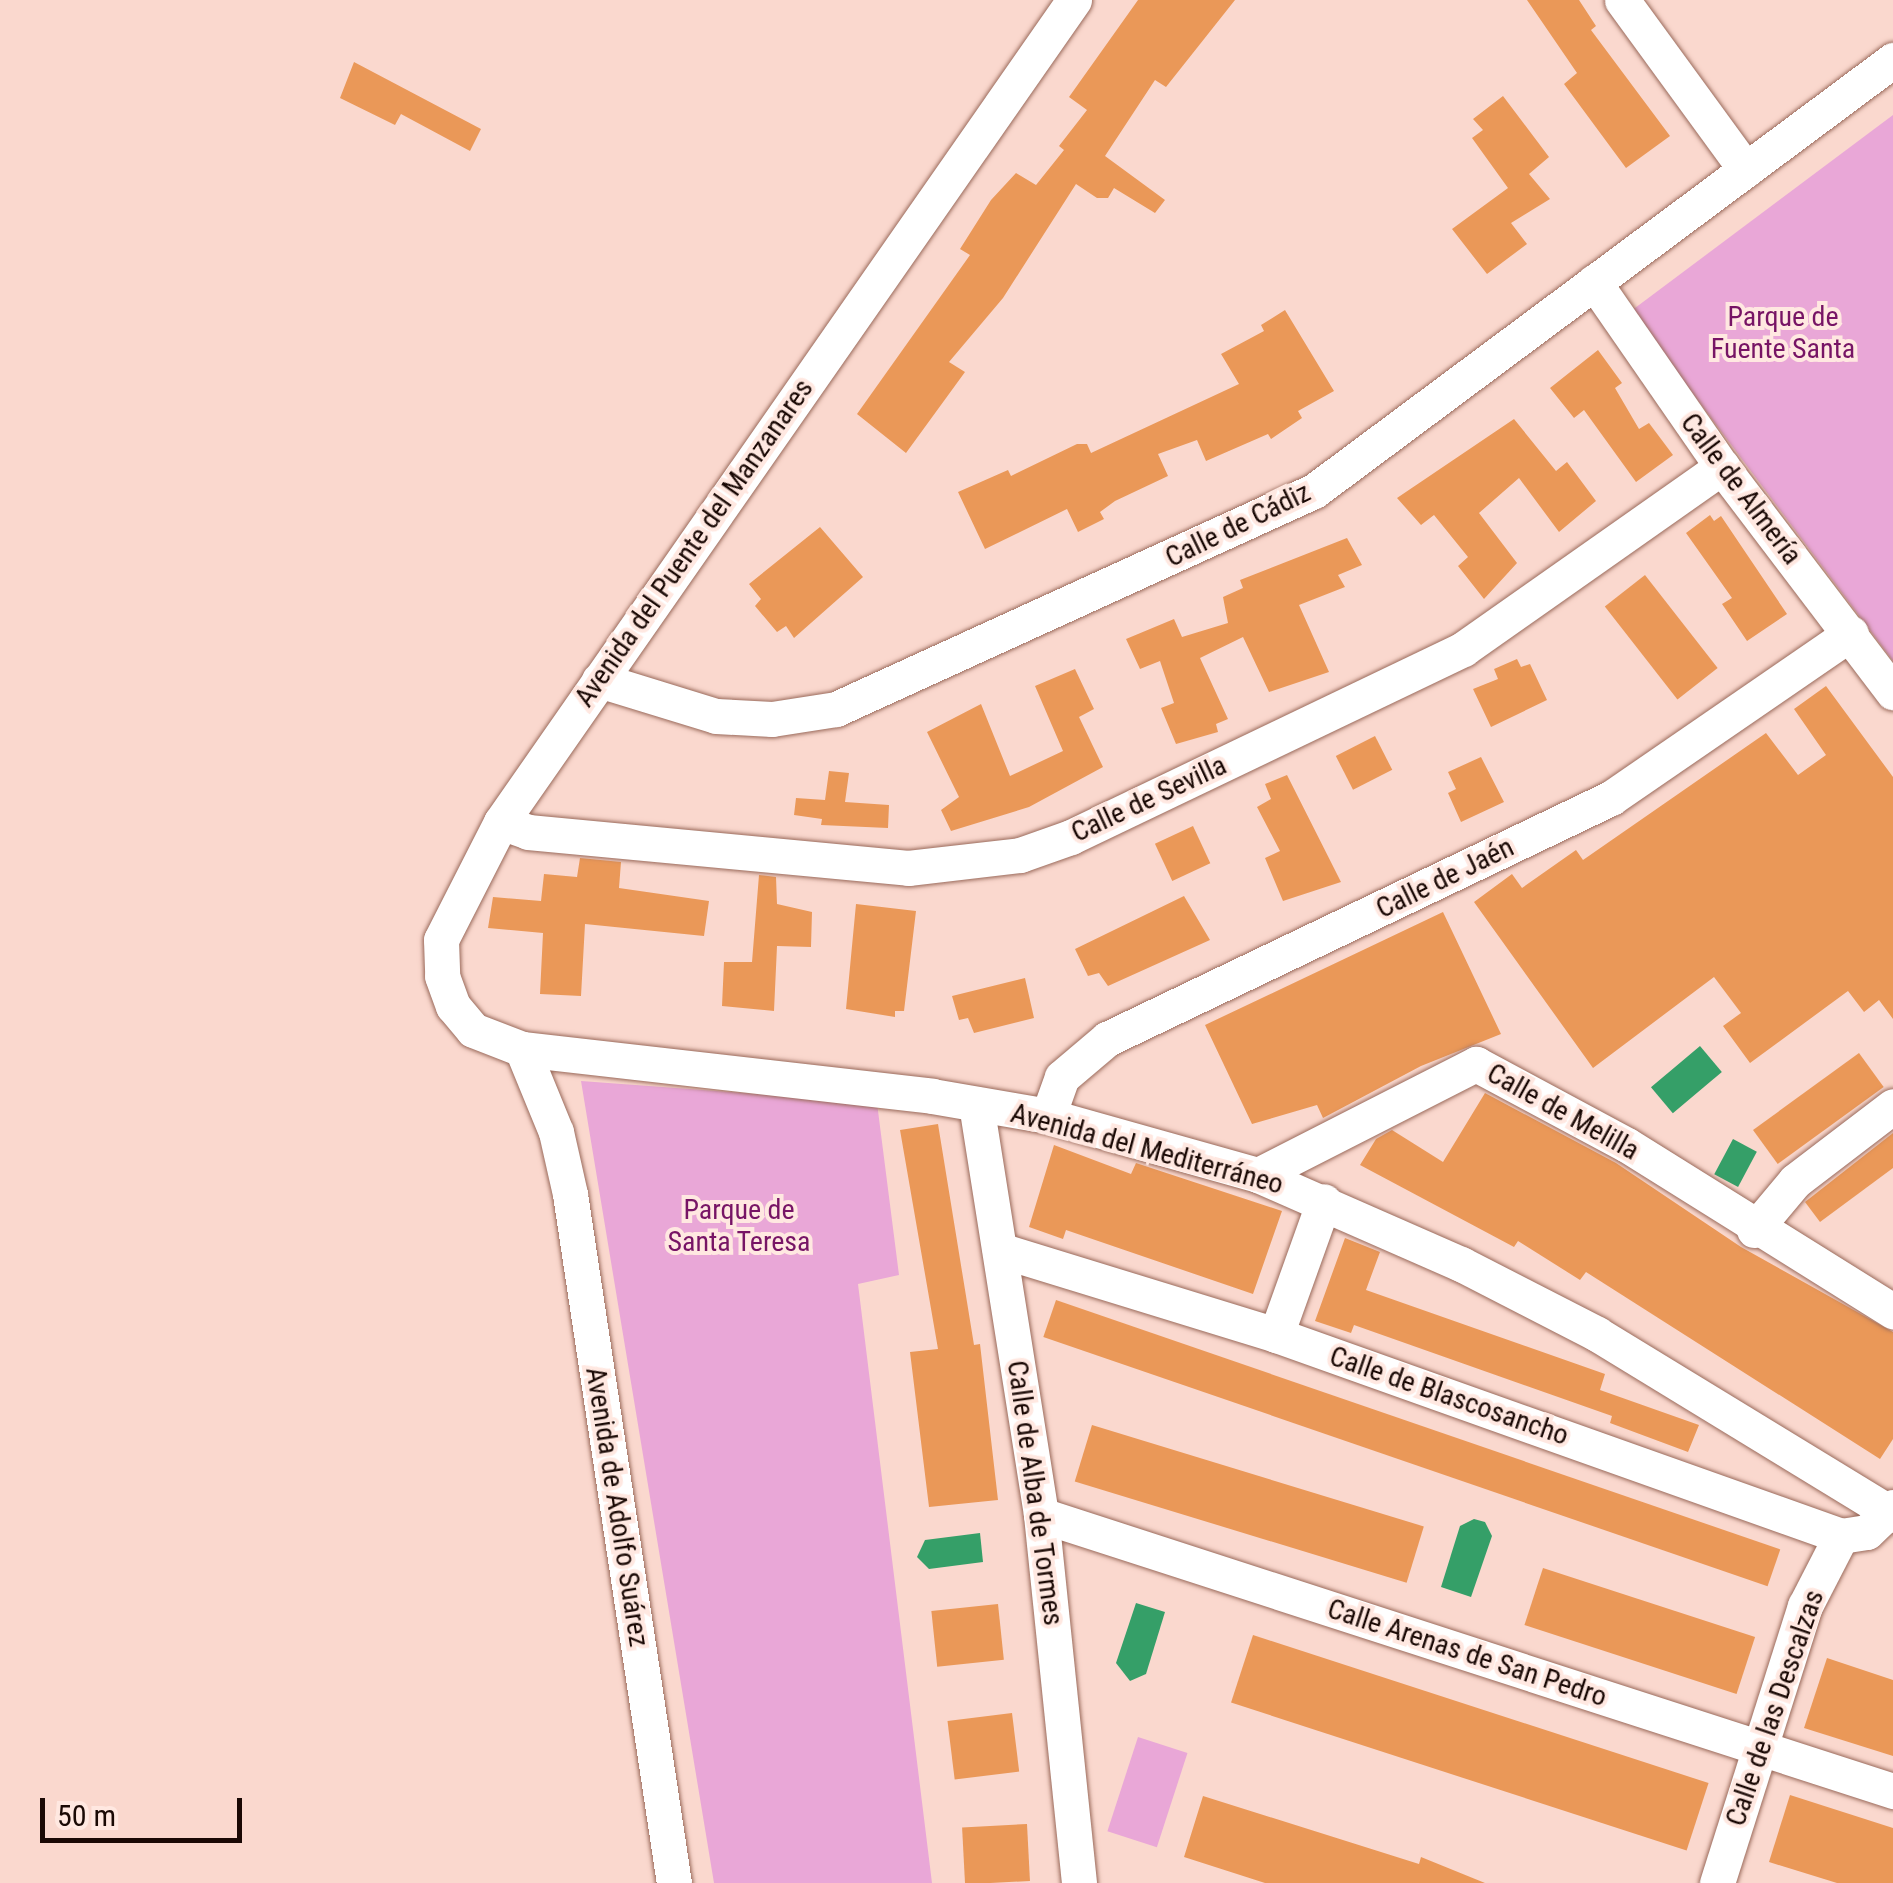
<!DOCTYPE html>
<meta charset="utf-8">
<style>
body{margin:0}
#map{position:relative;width:1893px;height:1883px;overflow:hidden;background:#fad8ce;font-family:"Roboto Condensed",sans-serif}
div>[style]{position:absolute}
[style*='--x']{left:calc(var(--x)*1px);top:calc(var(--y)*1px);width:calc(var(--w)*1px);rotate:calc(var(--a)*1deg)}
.green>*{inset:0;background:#e9a7d7;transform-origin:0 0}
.water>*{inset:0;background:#359f68;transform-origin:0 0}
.building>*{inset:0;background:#ea9858;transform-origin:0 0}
.roads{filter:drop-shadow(0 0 2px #9a6a5b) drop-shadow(0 0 2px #9a6a5b)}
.minor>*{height:35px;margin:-17.5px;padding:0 17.5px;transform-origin:17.5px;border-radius:17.5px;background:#fff}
span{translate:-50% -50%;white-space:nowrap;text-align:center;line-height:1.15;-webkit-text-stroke:8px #ffe8e1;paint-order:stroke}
.park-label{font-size:28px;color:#771465}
.street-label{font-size:28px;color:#1a0905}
.scale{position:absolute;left:40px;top:1798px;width:202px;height:45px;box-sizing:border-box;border:5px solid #1a0905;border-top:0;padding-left:12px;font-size:30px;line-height:35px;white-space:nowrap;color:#1a0905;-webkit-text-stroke:8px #ffe8e1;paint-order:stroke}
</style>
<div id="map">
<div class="green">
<i style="clip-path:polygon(1893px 115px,1893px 661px,1631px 311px)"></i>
<i style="clip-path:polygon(581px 1081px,877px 1103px,899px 1275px,858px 1284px,932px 1883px,714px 1883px)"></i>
<i style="left:1138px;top:1737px;width:52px;height:99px;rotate:18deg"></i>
</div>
<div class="water">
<i style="left:1700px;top:1046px;width:34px;height:64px;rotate:50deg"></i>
<i style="left:1733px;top:1139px;width:27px;height:40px;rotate:28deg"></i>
<i style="clip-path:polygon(1474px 1519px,1485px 1522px,1492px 1536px,1471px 1597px,1441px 1587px,1460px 1526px)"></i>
<i style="clip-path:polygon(980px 1533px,983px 1562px,929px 1569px,917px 1557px,925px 1540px)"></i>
<i style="clip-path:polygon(1136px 1603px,1165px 1612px,1146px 1674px,1130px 1681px,1116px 1663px)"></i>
</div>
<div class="building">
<i style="clip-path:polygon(1138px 0,1235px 0,1166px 87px,1155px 80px,1105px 156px,1165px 200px,1155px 213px,1114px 188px,1108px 198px,1097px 198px,1076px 184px,1003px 298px,949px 362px,965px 372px,906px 453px,857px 414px,970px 255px,960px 249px,991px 200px,1016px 173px,1036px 185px,1064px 150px,1059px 146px,1087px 110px,1069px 97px)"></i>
<i style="clip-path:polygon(1527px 0,1579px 0,1596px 26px,1591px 30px,1670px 136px,1626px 168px,1564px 84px,1577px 73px)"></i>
<i style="clip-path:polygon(354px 62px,481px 129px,470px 151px,401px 114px,395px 125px,340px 98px)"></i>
<i style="clip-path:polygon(1503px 96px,1549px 157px,1529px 174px,1550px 199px,1511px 223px,1527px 244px,1487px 274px,1452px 229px,1508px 188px,1472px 138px,1483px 130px,1473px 119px)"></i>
<i style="clip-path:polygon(1285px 310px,1334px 391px,1298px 411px,1302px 418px,1271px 439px,1268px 434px,1206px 461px,1197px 440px,1158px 454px,1168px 476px,1115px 501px,1100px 512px,1104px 519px,1078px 532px,1067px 509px,985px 549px,958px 492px,1008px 470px,1011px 476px,1077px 444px,1087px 444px,1091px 453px,1239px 384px,1221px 354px,1264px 331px,1261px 325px)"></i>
<i style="clip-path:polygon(1598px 350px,1622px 383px,1615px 388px,1639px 429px,1649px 423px,1673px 455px,1636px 482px,1584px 410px,1574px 418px,1550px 388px)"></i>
<i style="clip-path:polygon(1514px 419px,1556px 471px,1567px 462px,1596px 501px,1559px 532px,1519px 478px,1479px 513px,1517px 563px,1484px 599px,1458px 566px,1468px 557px,1434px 515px,1421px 525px,1397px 498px)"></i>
<i style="clip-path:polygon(1710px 515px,1714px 521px,1721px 516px,1787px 614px,1747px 641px,1722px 604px,1732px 598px,1686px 533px)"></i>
<i style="clip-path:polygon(820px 527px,863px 577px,794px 638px,786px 626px,777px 632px,755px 606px,761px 599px,749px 584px)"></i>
<i style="clip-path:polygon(1347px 538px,1362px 565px,1338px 575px,1345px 587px,1299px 605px,1329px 672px,1269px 692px,1243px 637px,1200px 658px,1228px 719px,1216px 724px,1218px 732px,1176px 744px,1161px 708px,1174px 703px,1160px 661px,1140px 669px,1126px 639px,1174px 619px,1182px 637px,1228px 623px,1223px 597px,1243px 588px,1240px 580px)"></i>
<i style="left:1645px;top:575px;width:118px;height:51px;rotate:52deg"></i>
<i style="clip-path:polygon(1517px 659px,1521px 667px,1530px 664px,1547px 700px,1491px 727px,1473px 689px,1498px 679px,1494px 669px)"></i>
<i style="clip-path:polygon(1075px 669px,1094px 709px,1079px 717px,1103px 767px,1029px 807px,951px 831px,941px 810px,959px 797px,927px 732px,981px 704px,1010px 776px,1063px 751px,1035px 686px)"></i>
<i style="clip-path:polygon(1826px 686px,1893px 777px,1893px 1019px,1879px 1000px,1864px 1012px,1848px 991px,1750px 1063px,1723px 1026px,1741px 1013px,1714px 977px,1593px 1068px,1474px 902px,1512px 874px,1522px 888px,1576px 850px,1583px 860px,1766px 733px,1798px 775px,1826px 755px,1794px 709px)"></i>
<i style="left:1375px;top:736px;width:38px;height:44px;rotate:63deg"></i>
<i style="clip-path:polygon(1481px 757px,1504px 802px,1461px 822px,1448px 793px,1456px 789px,1448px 772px)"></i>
<i style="clip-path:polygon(829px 771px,849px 773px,845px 802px,889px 805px,888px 828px,821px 825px,822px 819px,794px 815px,796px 798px,825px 800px)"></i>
<i style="clip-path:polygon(1287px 775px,1341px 882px,1283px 901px,1265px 858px,1280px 851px,1257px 807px,1271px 799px,1265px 784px)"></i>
<i style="left:1193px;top:826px;width:41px;height:42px;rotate:65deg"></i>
<i style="clip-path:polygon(580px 858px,621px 862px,619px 888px,709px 901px,704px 936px,585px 924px,581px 996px,540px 994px,543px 933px,488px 928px,493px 897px,541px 901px,544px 874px,577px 877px)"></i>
<i style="clip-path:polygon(759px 875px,776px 877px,777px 904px,812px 912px,811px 947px,777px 946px,774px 1011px,722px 1006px,724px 962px,752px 962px)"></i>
<i style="clip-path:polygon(1184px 896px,1210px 940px,1108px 986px,1099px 973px,1088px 976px,1075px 949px)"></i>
<i style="clip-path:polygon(856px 904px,916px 911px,904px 1011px,895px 1011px,895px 1017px,846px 1009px)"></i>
<i style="clip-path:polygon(1443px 912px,1501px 1034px,1421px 1066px,1323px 1118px,1317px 1105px,1252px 1124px,1205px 1025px)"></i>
<i style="clip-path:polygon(1025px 978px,1034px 1018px,974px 1033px,968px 1018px,959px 1020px,952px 996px)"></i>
<i style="left:1859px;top:1053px;width:42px;height:131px;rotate:54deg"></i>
<i style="clip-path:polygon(1485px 1093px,1616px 1163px,1741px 1247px,1893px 1332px,1893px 1439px,1880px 1459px,1586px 1272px,1580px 1280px,1518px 1241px,1514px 1247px,1360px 1165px,1376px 1139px,1392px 1130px,1443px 1162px)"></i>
<i style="clip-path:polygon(938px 1124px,974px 1345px,980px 1344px,998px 1500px,929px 1507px,910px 1352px,938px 1349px,900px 1130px)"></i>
<i style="clip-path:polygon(1893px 1133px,1893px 1168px,1820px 1222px,1805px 1202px)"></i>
<i style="clip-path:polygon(1054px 1145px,1131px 1174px,1136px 1163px,1282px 1211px,1253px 1294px,1066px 1230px,1063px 1239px,1029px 1227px)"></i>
<i style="clip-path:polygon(1345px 1238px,1380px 1252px,1366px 1290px,1605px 1374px,1600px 1390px,1699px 1425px,1688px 1452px,1610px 1423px,1612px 1416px,1354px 1325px,1351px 1333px,1315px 1321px)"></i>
<i style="left:1056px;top:1300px;width:766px;height:39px;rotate:19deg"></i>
<i style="left:1092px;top:1425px;width:347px;height:59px;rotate:17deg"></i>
<i style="left:1543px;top:1568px;width:223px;height:60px;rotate:18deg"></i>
<i style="left:998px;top:1604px;width:56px;height:67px;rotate:84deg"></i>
<i style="left:1253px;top:1635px;width:479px;height:71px;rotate:18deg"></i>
<i style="clip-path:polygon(1827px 1658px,1893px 1680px,1893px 1756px,1804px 1728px)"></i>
<i style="left:1012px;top:1713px;width:59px;height:65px;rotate:83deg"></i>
<i style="clip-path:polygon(1790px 1795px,1893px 1828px,1893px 1883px,1837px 1883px,1769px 1862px)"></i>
<i style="clip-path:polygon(1203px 1796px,1419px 1864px,1421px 1857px,1485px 1883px,1265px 1883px,1184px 1857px)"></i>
<i style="left:1027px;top:1824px;width:57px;height:65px;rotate:87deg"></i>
</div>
<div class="roads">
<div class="minor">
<i style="--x:1074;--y:0;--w:1002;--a:124.88"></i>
<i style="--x:501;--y:822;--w:132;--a:117"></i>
<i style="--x:441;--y:940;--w:36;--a:88"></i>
<i style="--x:442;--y:976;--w:32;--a:70"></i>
<i style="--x:453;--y:1006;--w:31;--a:50"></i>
<i style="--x:473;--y:1030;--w:53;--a:21.2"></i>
<i style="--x:522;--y:1049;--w:413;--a:6.5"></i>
<i style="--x:932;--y:1096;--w:118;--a:9.8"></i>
<i style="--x:1048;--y:1116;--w:218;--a:15.7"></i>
<i style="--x:1258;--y:1175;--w:222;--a:23.7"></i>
<i style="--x:1461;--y:1264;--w:153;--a:27.2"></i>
<i style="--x:1597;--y:1334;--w:347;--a:31.4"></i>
<i style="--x:1622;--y:0;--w:210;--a:53.9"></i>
<i style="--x:1594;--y:282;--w:225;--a:55.3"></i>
<i style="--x:1722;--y:467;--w:283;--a:52.8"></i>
<i style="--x:599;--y:680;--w:122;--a:17.1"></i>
<i style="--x:716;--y:716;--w:56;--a:3.1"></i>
<i style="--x:772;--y:719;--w:65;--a:-8.9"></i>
<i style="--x:836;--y:709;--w:525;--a:-24.52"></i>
<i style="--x:1314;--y:491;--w:722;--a:-36.66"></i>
<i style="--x:501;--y:822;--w:29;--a:20"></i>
<i style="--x:528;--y:832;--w:382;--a:5.4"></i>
<i style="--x:908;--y:868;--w:113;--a:-6.6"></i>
<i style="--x:1020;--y:855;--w:54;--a:-19.4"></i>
<i style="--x:1071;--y:837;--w:435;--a:-25.6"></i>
<i style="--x:1463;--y:649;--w:317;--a:-35.1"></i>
<i style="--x:522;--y:1049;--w:90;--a:67.7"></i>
<i style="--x:556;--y:1132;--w:64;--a:77.3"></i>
<i style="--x:570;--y:1194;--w:697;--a:81.42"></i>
<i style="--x:976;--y:1104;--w:416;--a:81"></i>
<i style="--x:1041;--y:1515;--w:370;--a:84.1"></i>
<i style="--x:1048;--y:1116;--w:41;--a:-70.3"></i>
<i style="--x:1062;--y:1077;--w:59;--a:-40.2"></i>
<i style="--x:1107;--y:1039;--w:559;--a:-25.56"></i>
<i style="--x:1611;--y:798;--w:291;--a:-34.5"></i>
<i style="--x:1258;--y:1175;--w:245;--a:-27"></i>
<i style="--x:1476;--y:1064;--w:171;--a:28.2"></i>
<i style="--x:1627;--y:1145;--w:314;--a:32"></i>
<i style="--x:1754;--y:1230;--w:64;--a:-50.1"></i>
<i style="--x:1795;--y:1181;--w:123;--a:-37.4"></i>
<i style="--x:1000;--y:1250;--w:289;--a:17.1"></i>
<i style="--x:1276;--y:1335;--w:600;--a:19.58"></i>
<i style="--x:1841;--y:1536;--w:26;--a:-9"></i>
<i style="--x:1867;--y:1532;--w:36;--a:-44"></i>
<i style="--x:1276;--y:1335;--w:142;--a:-70.3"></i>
<i style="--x:1041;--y:1515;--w:896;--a:17.95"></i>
<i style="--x:1717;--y:1883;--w:291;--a:-72.4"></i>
<i style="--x:1805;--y:1606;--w:79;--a:-62.8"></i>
</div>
</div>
<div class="park-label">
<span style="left:1783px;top:333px">Parque de<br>Fuente Santa</span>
<span style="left:739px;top:1226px">Parque de<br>Santa Teresa</span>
</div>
<div class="street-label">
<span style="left:1741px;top:489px;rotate:53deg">Calle de Almería</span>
<span style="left:1238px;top:525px;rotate:-26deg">Calle de Cádiz</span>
<span style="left:694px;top:543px;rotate:-55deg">Avenida del Puente del Manzanares</span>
<span style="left:1149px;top:799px;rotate:-25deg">Calle de Sevilla</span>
<span style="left:1445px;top:878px;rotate:-26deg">Calle de Jaén</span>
<span style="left:1563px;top:1112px;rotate:29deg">Calle de Melilla</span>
<span style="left:1147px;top:1149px;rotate:15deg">Avenida del Mediterráneo</span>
<span style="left:1449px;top:1396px;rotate:19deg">Calle de Blascosancho</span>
<span style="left:1035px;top:1493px;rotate:82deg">Calle de Alba de Tormes</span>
<span style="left:617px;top:1507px;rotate:81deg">Avenida de Adolfo Suárez</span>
<span style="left:1467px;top:1653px;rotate:18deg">Calle Arenas de San Pedro</span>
<span style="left:1775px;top:1708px;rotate:-71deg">Calle de las Descalzas</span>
</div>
<div class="scale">50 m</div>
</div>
